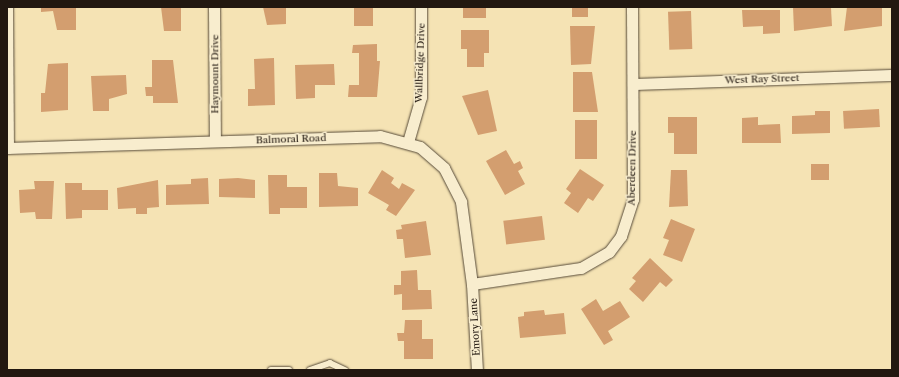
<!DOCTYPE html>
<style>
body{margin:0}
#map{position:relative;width:899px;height:377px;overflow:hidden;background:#f5e3b4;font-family:"Libre Caslon Text",serif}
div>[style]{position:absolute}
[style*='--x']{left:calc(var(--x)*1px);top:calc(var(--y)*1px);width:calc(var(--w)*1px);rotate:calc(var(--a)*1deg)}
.building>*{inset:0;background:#d39e6f;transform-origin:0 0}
.roads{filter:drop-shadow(0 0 1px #574b39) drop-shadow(0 0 1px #574b39)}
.service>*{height:5.5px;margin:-2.75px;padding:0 2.75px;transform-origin:2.75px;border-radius:2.75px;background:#f8edce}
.minor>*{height:11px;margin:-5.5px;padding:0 5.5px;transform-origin:5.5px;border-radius:5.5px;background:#f8edce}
span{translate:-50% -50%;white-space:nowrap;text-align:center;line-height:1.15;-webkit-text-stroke:3px #f8edce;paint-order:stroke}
.street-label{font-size:10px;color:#221810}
.frame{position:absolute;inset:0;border:8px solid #221810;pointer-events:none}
</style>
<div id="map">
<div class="building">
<i style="clip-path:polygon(41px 7px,76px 7px,76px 30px,57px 30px,53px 11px,41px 12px)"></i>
<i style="clip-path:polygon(161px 7px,181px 7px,181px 31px,164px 31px)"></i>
<i style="clip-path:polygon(263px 7px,286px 7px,286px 24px,267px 25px)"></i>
<i style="left:354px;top:7px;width:19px;height:19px"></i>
<i style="left:463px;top:7px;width:23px;height:11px"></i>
<i style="left:572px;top:7px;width:16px;height:10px"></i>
<i style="clip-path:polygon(793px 7px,831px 8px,832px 26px,794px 31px)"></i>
<i style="clip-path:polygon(847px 7px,882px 8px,882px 26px,844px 31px)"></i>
<i style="clip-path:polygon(742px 10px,780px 10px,780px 33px,763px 34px,763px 26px,743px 27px)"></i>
<i style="left:691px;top:11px;width:38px;height:23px;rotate:88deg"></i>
<i style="clip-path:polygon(570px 26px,595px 26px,591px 64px,571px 65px)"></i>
<i style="clip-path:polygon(461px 30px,489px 30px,489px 53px,484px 53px,484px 67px,467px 67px,467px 49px,461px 49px)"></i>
<i style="clip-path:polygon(377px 44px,377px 61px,380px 61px,377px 97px,348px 97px,349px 85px,359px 85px,359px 53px,352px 53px,353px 45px)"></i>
<i style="clip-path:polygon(274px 58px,275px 105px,248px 106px,248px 89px,255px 89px,254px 59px)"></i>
<i style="clip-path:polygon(152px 60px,173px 60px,178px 103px,153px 103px,153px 96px,146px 96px,145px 87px,152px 87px)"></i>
<i style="clip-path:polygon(68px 63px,68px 110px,41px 112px,41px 93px,45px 93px,48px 64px)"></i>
<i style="clip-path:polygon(334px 64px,335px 85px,315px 85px,315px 98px,296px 99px,295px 65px)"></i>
<i style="clip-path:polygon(573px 72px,592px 72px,598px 112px,573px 112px)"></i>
<i style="clip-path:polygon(126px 75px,127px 94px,109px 99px,109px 111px,93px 111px,91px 76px)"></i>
<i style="clip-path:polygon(488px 90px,497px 131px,478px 135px,462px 96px)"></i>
<i style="left:879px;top:109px;width:18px;height:36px;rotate:87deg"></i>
<i style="clip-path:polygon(815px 111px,830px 111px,830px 133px,792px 134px,792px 116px,815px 115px)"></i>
<i style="clip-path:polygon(668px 117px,697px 117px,697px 154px,674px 154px,674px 133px,668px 133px)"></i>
<i style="clip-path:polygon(758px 117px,758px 125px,780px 124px,781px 143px,742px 143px,742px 118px)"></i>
<i style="left:575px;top:120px;width:22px;height:39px"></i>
<i style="clip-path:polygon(506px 150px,514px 164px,520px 161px,523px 168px,518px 171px,525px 184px,505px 195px,486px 161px)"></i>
<i style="left:811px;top:164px;width:18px;height:16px"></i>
<i style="clip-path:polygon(580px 169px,604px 185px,593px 201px,588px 198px,578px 213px,564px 203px,571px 193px,566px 189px)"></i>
<i style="clip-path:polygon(382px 170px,394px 178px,391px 183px,399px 189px,402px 183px,415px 190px,396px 216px,386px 210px,389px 205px,368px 193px)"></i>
<i style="clip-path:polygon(671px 170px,687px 170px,688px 206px,669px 207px)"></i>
<i style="clip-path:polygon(319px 173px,337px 173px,338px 186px,358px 188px,358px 206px,319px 207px)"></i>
<i style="clip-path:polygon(268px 175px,287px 175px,287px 187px,307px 187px,307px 208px,280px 208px,280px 214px,269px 214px)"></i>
<i style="clip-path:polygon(208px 178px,209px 204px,166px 205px,166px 185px,191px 184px,191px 179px)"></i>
<i style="clip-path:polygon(238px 178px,255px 180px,255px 198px,219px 197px,219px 179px)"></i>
<i style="clip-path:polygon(158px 180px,159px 207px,147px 208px,147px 214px,136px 214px,136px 208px,118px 209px,117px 188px)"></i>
<i style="clip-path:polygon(34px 181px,54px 181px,52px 219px,36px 219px,35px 212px,20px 213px,19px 190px,35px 189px)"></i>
<i style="clip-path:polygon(65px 183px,82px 183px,82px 190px,108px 190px,108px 210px,82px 210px,82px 218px,66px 219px)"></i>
<i style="left:542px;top:216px;width:24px;height:39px;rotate:83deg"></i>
<i style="clip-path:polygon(671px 219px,695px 229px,682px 262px,663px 255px,669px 240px,663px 238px)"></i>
<i style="clip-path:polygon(426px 221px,431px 255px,405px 258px,403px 239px,397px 239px,396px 230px,402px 229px,401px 225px)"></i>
<i style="clip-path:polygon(650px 258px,673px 280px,666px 287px,660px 282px,643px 302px,629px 289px,636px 281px,632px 278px)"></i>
<i style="clip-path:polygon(417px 270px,418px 290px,431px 290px,432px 309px,402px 310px,402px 294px,394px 295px,394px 285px,401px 285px,401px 271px)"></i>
<i style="clip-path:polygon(596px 299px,603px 311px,620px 301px,630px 317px,608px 331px,613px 340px,604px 345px,581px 309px)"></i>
<i style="clip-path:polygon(544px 310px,545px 315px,564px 313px,566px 334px,520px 338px,518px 317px,524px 316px,524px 312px)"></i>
<i style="clip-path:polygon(405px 320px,422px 320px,422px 339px,433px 339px,433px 359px,404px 359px,404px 341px,398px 341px,397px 333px,404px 333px)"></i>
</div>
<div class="roads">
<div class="service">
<i style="--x:271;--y:370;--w:18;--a:0"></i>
<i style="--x:310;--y:370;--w:21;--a:-19"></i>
<i style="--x:330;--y:363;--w:17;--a:25"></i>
</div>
<div class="minor">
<i style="--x:7;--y:7;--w:141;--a:89.6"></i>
<i style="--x:214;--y:7;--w:134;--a:89.6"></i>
<i style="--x:633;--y:84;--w:259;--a:-2"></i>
<i style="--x:408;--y:142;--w:47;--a:-73.9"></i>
<i style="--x:421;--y:97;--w:90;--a:-90"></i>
<i style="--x:7;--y:148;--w:373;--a:-1.8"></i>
<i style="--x:380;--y:136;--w:41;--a:15.4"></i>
<i style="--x:420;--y:147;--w:32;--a:41"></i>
<i style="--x:444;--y:168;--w:38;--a:63"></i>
<i style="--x:461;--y:202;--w:83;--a:82.4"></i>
<i style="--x:472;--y:284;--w:86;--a:86.7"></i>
<i style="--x:472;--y:284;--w:110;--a:-8.4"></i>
<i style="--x:581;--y:268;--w:32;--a:-30"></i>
<i style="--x:609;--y:252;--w:20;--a:-53"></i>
<i style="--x:621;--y:236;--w:39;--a:-72"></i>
<i style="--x:633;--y:199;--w:192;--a:-90.3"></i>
</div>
</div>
<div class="street-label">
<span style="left:420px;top:63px;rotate:-88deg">Wallbridge Drive</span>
<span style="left:215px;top:74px;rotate:-90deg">Haymount Drive</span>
<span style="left:762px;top:79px;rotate:-2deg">West Ray Street</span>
<span style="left:291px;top:139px;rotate:-2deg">Balmoral Road</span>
<span style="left:632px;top:168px;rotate:-89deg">Aberdeen Drive</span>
<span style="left:475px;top:327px;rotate:-93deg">Emory Lane</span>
</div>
<div class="frame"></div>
</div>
